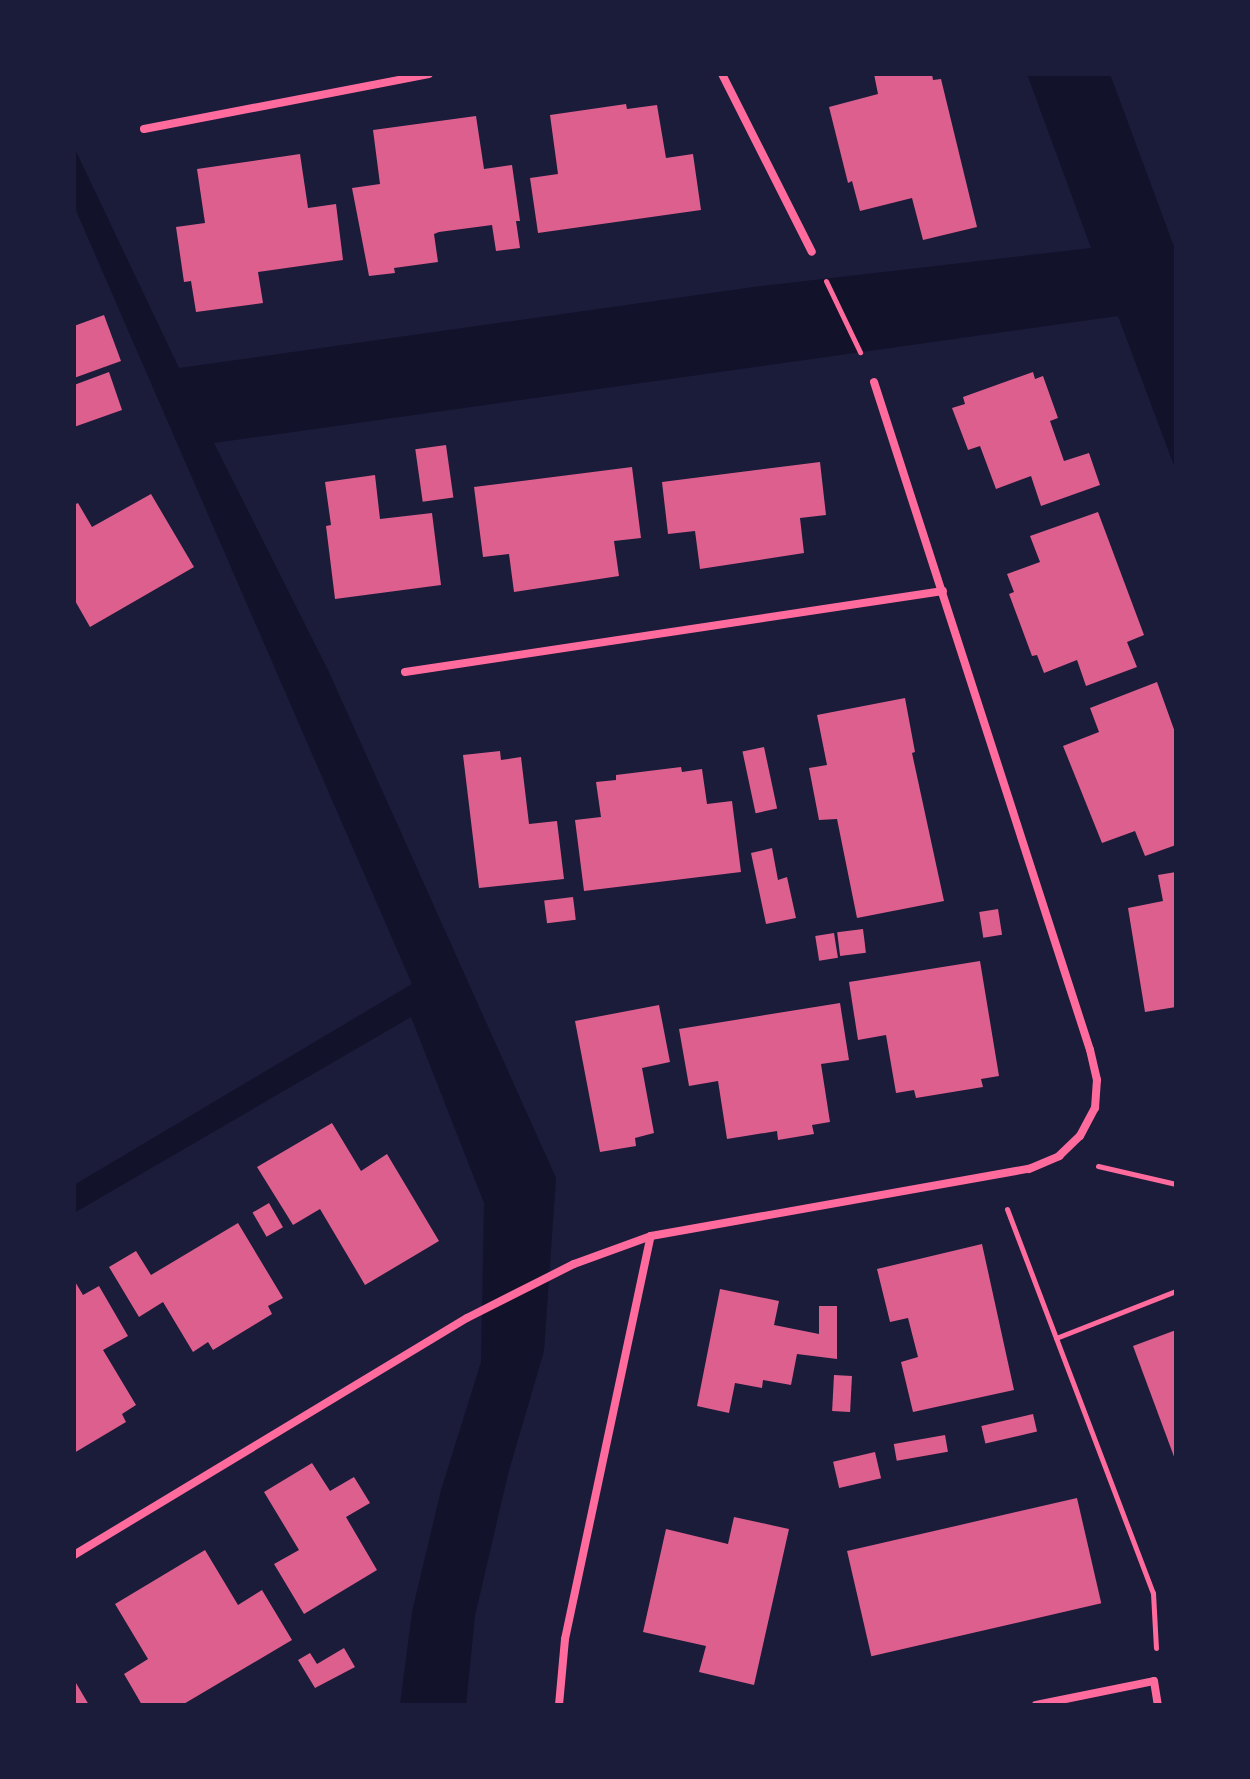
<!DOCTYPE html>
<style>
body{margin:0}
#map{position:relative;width:1250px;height:1779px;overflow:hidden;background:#1b1b3a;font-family:"Fira Sans",sans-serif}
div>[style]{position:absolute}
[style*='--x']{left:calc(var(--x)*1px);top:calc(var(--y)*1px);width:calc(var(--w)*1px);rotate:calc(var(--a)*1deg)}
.water>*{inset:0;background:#12122b}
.building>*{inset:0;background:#dd5f8e;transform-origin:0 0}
.path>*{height:5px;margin:-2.5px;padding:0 2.5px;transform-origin:2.5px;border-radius:2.5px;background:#ff6b9d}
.minor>*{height:8px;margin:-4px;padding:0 4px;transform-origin:4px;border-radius:4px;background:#ff6b9d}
span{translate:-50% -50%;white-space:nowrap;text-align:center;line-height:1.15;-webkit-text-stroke:8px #1b1b3a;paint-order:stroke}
.frame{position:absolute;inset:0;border:76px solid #1b1b3a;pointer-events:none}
</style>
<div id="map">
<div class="water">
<i style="clip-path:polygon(1027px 74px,1110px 74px,1176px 252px,1176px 471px,1118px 316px,214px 443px,329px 672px,556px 1178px,544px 1351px,508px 1474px,475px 1616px,466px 1705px,400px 1705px,412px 1612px,441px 1490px,481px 1362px,484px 1203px,411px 1017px,74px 1213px,74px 1185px,412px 984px,74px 206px,74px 147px,179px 368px,761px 286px,1091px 248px)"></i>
</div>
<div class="building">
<i style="clip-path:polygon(874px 74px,932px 74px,933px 80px,941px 79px,977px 227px,923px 240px,912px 198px,860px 211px,852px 181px,848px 183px,829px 107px,878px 94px)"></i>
<i style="clip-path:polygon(626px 104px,627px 109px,657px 105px,666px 158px,693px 154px,701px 210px,538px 233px,530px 178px,558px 174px,550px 115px)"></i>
<i style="clip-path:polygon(476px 116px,484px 169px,512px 165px,520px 221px,516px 221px,520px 248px,496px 251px,492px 225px,439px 232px,434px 234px,438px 262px,394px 268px,395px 273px,369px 276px,352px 188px,380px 184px,373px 130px)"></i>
<i style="clip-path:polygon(300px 154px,308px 208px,336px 204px,343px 260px,258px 272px,263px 303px,196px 312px,191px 281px,184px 282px,176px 227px,205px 223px,197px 169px)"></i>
<i style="clip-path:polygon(104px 315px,121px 361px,74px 378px,74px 326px)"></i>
<i style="clip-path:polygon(109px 372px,122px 410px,74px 427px,74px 385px)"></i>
<i style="clip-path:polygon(1033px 372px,1035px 379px,1043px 376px,1058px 418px,1050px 421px,1064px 461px,1089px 453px,1100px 485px,1041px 506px,1031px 476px,996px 489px,980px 446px,968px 450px,952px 408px,965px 404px,963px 397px)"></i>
<i style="left:446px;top:445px;width:53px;height:31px;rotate:82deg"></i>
<i style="clip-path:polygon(820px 462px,826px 515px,800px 518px,804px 553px,700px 569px,695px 531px,668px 534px,662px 482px)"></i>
<i style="clip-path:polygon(632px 467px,641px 538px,614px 541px,619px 576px,514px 592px,509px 554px,483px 557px,474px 487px)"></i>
<i style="clip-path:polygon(375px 475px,380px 519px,432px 513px,441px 585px,335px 599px,326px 526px,331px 525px,325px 482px)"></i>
<i style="clip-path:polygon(151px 494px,194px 567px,90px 627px,74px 599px,74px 505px,78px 503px,92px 527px)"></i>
<i style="clip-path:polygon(1098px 512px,1144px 635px,1127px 642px,1137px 667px,1086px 686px,1077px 660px,1044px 673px,1037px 655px,1032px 656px,1009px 594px,1014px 592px,1007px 574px,1040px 562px,1030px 536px)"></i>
<i style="clip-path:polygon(1157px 682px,1176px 735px,1176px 845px,1145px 856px,1135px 831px,1102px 843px,1063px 746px,1099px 732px,1090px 708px)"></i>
<i style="clip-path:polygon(905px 698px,915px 752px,912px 753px,944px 901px,857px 918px,837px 819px,819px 820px,809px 768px,827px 765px,817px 715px)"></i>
<i style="left:764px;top:747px;width:63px;height:22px;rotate:78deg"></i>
<i style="clip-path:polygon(500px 751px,501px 760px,521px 757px,529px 824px,557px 821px,564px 879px,479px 888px,463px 755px)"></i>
<i style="clip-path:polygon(681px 767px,682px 772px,702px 769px,707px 804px,732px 801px,741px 872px,584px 891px,575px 820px,601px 817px,596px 782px,616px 780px,616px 775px)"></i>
<i style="clip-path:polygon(772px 848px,778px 880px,787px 877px,796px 918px,766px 924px,751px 853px)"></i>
<i style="clip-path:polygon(1176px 872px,1176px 1007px,1145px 1012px,1128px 908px,1163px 901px,1158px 875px)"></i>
<i style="left:573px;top:897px;width:23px;height:29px;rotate:83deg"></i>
<i style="left:998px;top:909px;width:26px;height:19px;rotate:81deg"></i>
<i style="left:863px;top:929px;width:24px;height:26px;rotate:83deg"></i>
<i style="left:834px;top:933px;width:25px;height:19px;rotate:81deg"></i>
<i style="clip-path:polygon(980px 961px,999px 1076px,981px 1079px,983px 1087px,916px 1098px,914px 1090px,896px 1093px,886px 1035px,858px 1040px,849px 982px)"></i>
<i style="clip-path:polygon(840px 1003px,849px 1060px,821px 1064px,830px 1122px,812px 1125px,814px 1134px,778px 1140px,777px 1131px,727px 1139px,718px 1081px,689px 1086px,679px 1029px)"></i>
<i style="clip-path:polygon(659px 1005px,670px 1062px,642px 1068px,654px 1133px,635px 1138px,636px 1146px,600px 1152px,575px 1021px)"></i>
<i style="clip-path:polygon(332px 1123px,361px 1171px,387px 1154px,439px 1241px,365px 1285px,320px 1209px,293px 1225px,257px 1167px)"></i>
<i style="left:269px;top:1203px;width:28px;height:19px;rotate:60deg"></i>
<i style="clip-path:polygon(238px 1223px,283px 1298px,268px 1306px,272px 1314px,213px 1350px,208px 1342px,193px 1352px,163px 1302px,139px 1317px,109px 1267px,136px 1251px,151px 1275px)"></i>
<i style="clip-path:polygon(982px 1244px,1014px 1390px,913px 1412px,901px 1362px,918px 1357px,908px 1318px,890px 1322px,877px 1269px)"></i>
<i style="clip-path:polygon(74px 1280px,83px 1295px,99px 1286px,128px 1336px,103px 1350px,136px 1405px,122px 1414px,126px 1422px,74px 1453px)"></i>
<i style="clip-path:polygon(720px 1289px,779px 1301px,774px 1325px,819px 1334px,819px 1306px,837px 1306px,837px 1359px,797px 1354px,791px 1385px,763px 1380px,762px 1388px,735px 1383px,729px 1413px,697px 1406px)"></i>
<i style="clip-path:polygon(1176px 1330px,1176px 1462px,1133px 1346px)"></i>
<i style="left:834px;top:1375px;width:18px;height:36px;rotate:3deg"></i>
<i style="left:1033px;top:1414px;width:18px;height:53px;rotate:77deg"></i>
<i style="left:945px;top:1435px;width:17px;height:52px;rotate:80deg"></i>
<i style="left:875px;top:1452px;width:27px;height:43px;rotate:77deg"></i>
<i style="clip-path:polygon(312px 1463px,330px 1491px,354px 1477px,370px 1503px,346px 1517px,377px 1570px,304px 1614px,274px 1564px,299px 1550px,264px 1492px)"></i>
<i style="left:1077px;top:1498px;width:108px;height:236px;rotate:77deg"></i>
<i style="clip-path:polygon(734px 1517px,789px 1529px,754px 1685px,699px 1672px,706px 1646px,643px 1632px,666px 1529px,728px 1544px)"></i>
<i style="clip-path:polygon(205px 1550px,238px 1605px,262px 1590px,292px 1640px,182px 1705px,142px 1705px,124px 1674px,148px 1659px,115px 1604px)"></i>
<i style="clip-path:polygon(344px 1648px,355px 1667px,315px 1688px,298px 1660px,310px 1653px,317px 1664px)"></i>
<i style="clip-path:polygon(76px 1683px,89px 1705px,74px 1705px)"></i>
</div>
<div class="path">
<i style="--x:826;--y:281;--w:79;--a:64.4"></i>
<i style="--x:1098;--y:1166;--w:80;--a:13"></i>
<i style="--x:1007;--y:1209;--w:411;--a:69.2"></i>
<i style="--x:1153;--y:1593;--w:55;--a:86.9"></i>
<i style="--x:1056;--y:1338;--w:129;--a:-21.4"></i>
</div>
<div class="minor">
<i style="--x:722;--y:74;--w:199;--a:63.2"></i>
<i style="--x:144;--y:129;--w:290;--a:-10.9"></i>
<i style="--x:405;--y:672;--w:544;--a:-8.56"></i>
<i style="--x:74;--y:1555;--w:459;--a:-31.1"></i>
<i style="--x:467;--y:1318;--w:120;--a:-26.8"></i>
<i style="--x:574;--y:1264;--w:82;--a:-20"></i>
<i style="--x:651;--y:1236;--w:384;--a:-10.1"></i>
<i style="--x:1029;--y:1169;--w:33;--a:-23"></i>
<i style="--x:1059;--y:1156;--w:29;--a:-44"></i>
<i style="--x:1080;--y:1136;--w:32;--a:-62"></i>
<i style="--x:1095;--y:1108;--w:28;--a:-86"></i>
<i style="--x:1097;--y:1080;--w:31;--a:-103"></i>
<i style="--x:1090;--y:1050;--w:702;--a:-107.92"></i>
<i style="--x:559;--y:1705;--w:66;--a:-84.8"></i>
<i style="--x:565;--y:1639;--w:412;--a:-78"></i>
<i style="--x:1036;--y:1705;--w:120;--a:-11.5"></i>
<i style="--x:1154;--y:1681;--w:24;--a:81"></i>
</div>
<div class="frame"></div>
</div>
